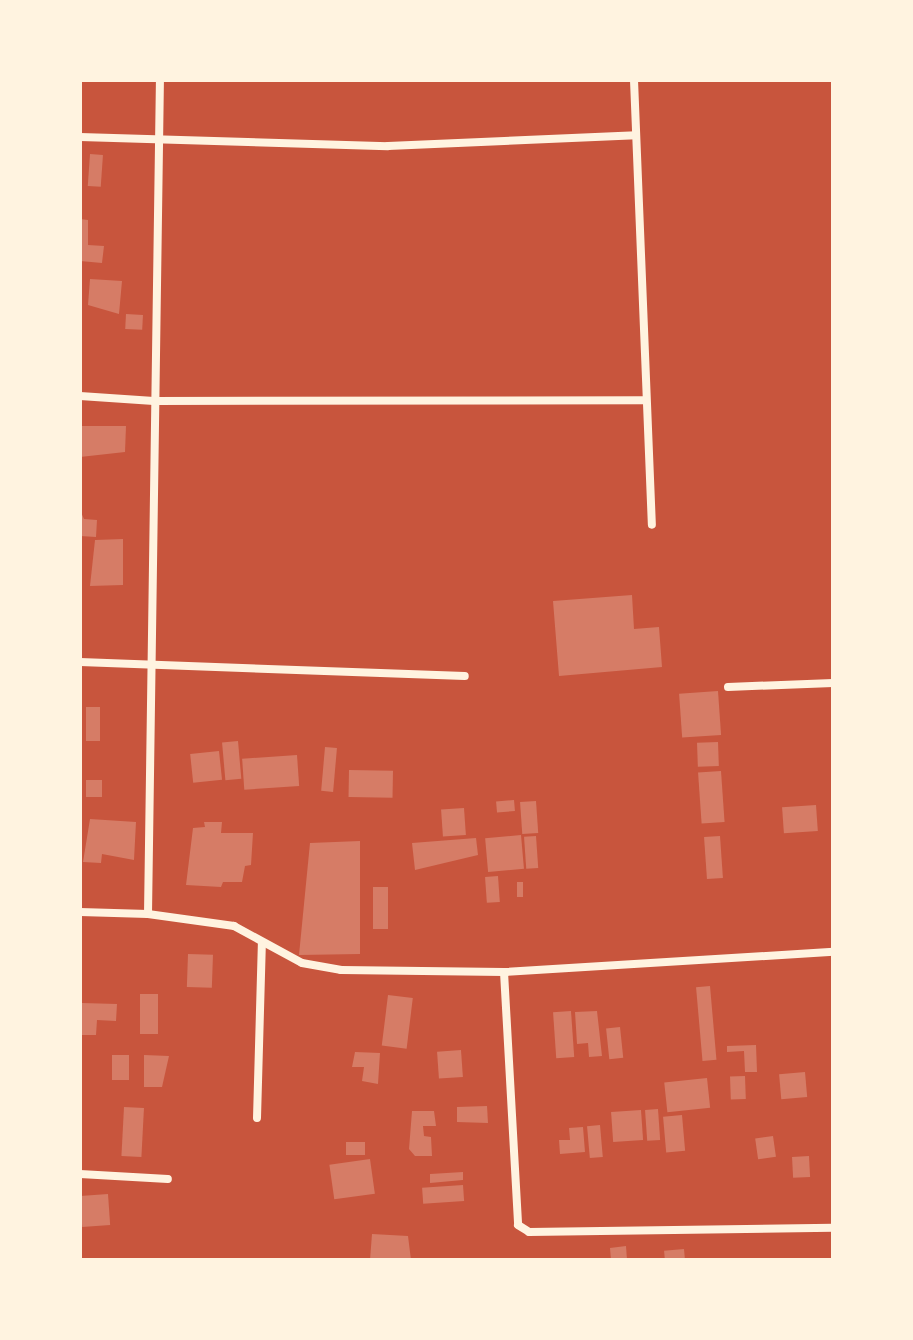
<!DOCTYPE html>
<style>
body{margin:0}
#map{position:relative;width:913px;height:1340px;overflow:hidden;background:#c8553d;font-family:"Varela Round",sans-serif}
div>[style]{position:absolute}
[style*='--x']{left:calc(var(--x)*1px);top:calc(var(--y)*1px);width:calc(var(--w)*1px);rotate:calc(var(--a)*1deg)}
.building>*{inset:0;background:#d67c66;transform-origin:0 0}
.minor>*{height:8px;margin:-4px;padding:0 4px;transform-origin:4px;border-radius:4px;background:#fff3e0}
span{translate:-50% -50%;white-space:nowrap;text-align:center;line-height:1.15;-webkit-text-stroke:6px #fff3e0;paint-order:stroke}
.frame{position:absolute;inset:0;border:82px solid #fff3e0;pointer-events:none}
</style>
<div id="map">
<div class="building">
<i style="left:90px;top:154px;width:13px;height:32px;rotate:4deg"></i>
<i style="clip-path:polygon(80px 219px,88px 220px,88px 245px,104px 246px,102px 263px,80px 261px)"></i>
<i style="clip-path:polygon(90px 279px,122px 281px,119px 314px,88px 305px)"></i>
<i style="left:126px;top:314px;width:17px;height:15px;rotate:3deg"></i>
<i style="clip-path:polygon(80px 426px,126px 426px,125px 452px,80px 457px)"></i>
<i style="clip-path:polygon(80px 510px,84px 519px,97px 520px,96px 537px,80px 536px)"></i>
<i style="clip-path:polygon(123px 539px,123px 585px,90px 586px,95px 540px)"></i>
<i style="clip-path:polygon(632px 595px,634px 629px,659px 627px,662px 667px,559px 676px,553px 601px)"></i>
<i style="left:718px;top:691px;width:44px;height:39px;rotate:86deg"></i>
<i style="left:86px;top:707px;width:14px;height:34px"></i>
<i style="left:238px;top:741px;width:38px;height:16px;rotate:85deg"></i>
<i style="left:718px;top:742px;width:24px;height:21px;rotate:88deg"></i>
<i style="left:325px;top:747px;width:12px;height:44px;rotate:5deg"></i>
<i style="left:219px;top:751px;width:29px;height:29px;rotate:84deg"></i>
<i style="left:297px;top:755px;width:31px;height:55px;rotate:86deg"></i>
<i style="left:349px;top:770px;width:44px;height:27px;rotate:1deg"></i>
<i style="left:721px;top:771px;width:51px;height:23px;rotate:86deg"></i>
<i style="left:86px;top:780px;width:16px;height:17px"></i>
<i style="left:514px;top:800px;width:11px;height:18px;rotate:85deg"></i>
<i style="left:536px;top:801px;width:32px;height:16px;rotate:86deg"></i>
<i style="left:816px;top:805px;width:26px;height:34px;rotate:86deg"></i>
<i style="left:464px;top:808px;width:27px;height:23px;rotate:86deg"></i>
<i style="clip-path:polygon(90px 819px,136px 822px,134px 860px,102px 854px,101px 863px,83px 862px)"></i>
<i style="clip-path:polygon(204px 822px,222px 822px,221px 833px,253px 833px,251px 865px,245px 866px,242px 882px,223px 882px,221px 887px,186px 885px,193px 828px,205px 827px)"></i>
<i style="left:521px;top:835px;width:34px;height:36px;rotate:85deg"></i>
<i style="left:536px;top:836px;width:32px;height:12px;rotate:86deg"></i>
<i style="left:720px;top:836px;width:42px;height:16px;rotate:86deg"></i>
<i style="clip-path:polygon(476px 838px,478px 855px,415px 870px,412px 843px)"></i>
<i style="clip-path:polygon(360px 841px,360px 954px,299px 955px,310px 843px)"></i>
<i style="left:498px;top:876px;width:26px;height:13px;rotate:86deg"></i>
<i style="left:517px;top:882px;width:6px;height:15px"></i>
<i style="left:373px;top:887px;width:15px;height:42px"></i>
<i style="left:188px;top:954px;width:25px;height:33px;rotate:2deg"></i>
<i style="left:710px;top:986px;width:74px;height:14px;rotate:85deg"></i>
<i style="left:140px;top:994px;width:18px;height:40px"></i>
<i style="left:388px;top:995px;width:25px;height:51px;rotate:7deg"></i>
<i style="clip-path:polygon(82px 1003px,117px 1004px,116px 1021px,97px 1020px,96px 1035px,81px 1035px)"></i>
<i style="left:571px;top:1011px;width:46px;height:18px;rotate:86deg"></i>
<i style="clip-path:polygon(597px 1011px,602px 1056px,589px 1057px,588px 1043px,577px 1044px,575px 1012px)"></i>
<i style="left:620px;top:1027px;width:31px;height:14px;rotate:84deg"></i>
<i style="clip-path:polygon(756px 1045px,757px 1072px,745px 1072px,744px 1051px,727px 1052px,727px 1046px)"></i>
<i style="left:461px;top:1050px;width:27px;height:24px;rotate:86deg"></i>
<i style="clip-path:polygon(355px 1052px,380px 1053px,378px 1084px,362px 1081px,364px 1067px,352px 1067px)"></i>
<i style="left:112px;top:1055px;width:17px;height:25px"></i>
<i style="clip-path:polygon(144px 1055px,169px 1056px,162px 1087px,144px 1087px)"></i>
<i style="left:805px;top:1072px;width:25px;height:26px;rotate:85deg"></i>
<i style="left:745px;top:1076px;width:23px;height:15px;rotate:88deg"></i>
<i style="left:707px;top:1078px;width:30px;height:43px;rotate:84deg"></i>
<i style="clip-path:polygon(487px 1106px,488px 1123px,457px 1122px,457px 1107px)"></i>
<i style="left:124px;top:1107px;width:20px;height:49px;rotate:3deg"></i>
<i style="left:658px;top:1109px;width:31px;height:13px;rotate:86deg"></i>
<i style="left:641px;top:1110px;width:30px;height:30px;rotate:86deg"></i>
<i style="clip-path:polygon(412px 1111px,434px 1111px,436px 1126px,423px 1126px,424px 1136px,431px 1137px,432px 1156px,415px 1156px,409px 1149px)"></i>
<i style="left:682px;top:1115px;width:36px;height:19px;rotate:85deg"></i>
<i style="left:600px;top:1125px;width:32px;height:13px;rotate:85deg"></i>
<i style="clip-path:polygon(583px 1127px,585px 1152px,560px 1154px,559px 1140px,570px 1140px,569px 1128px)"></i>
<i style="left:773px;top:1136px;width:21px;height:18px;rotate:82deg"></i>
<i style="left:346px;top:1142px;width:19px;height:13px"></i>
<i style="left:809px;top:1156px;width:21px;height:17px;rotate:87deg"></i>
<i style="left:370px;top:1159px;width:35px;height:41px;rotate:82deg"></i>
<i style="clip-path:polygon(463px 1172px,463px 1180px,430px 1183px,430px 1174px)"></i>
<i style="left:463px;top:1185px;width:16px;height:41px;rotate:86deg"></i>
<i style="left:108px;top:1194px;width:31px;height:28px;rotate:86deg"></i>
<i style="clip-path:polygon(372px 1234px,408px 1236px,411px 1260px,370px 1260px)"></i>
<i style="clip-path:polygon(626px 1246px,627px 1260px,611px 1260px,610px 1248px)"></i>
<i style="left:684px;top:1249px;width:11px;height:20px;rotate:85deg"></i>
</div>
<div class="minor">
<i style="--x:634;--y:80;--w:445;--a:87.7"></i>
<i style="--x:80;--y:137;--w:308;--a:1.7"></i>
<i style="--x:388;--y:146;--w:248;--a:-2.5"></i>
<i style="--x:80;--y:396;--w:74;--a:3.9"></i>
<i style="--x:154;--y:401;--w:490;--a:-0.1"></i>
<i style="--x:80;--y:662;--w:385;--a:2.1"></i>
<i style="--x:728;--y:687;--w:105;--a:-2.2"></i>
<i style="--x:80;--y:912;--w:68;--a:1.7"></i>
<i style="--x:148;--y:914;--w:87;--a:7.9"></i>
<i style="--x:234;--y:926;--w:77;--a:28.6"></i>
<i style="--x:302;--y:963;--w:40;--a:10"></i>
<i style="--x:341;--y:970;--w:163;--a:0.7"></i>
<i style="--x:504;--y:972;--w:330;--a:-3.5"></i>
<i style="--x:148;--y:914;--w:834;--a:-89.18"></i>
<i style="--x:504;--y:972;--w:253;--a:86.8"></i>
<i style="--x:518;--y:1225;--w:13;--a:32"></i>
<i style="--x:529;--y:1232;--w:304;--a:-0.8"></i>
<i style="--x:257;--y:1118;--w:175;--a:-88.4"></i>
<i style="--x:80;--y:1174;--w:88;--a:3.3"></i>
</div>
<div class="frame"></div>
</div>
